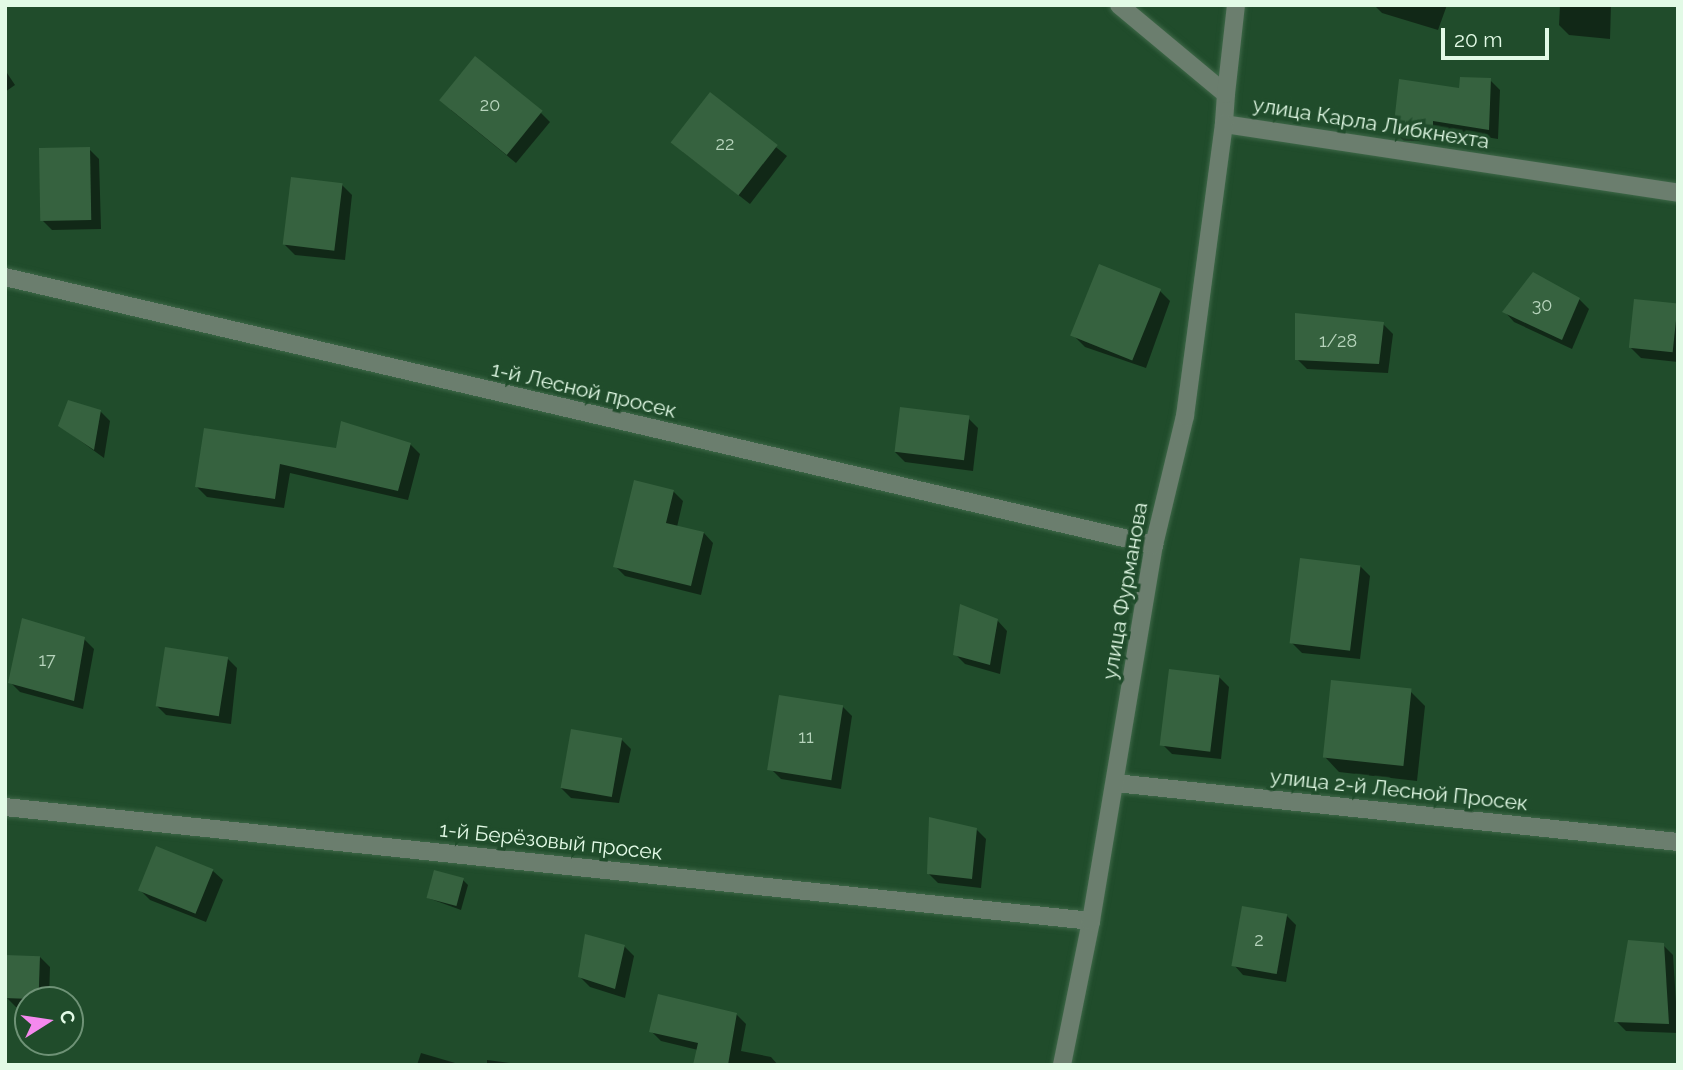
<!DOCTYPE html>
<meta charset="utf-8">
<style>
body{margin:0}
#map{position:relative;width:1683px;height:1070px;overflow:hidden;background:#204c2b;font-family:Raleway,sans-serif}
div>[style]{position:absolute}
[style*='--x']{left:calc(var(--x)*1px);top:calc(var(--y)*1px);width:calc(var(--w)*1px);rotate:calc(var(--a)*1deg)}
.shadow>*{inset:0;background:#0007}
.building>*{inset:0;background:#36623f;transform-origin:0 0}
.roads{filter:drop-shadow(0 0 2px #3f6849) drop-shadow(0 0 2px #3f6849)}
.street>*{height:18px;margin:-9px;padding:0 9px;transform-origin:9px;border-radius:9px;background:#6b7e6e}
span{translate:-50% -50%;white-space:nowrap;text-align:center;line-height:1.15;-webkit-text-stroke:7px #204c2b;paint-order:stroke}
.number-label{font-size:18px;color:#b7d4bc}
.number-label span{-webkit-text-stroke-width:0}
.street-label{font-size:21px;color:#e2fae6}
.frame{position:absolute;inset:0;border:7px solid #e2fae6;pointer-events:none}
.north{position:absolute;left:14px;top:986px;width:70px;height:70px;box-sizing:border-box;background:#204c2b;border:2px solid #6e9276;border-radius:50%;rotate:78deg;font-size:19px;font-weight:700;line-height:28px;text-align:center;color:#e2fae6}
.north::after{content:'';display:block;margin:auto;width:24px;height:32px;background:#f589ee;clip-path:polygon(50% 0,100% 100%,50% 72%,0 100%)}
.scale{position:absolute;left:1441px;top:28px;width:108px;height:32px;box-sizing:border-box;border:4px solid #e2fae6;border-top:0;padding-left:9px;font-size:21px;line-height:24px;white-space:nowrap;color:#e2fae6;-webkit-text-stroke:5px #204c2b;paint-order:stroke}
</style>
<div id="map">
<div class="shadow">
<i style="clip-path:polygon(1374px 5px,1447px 5px,1438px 30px,1382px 13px)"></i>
<i style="clip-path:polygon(1560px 5px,1611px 5px,1610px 39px,1569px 35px,1559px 25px)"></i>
<i style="clip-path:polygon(5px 70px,15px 85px,5px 92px)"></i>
<i style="clip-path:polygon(1490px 80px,1500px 90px,1498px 139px,1442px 130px,1442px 141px,1404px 141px,1395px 132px,1461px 90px)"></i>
<i style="clip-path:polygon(711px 95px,787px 156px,750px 204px,683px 152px)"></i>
<i style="clip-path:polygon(451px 110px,540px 112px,550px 122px,516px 163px)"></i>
<i style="clip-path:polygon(89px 149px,99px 159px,101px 229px,52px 230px,42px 220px)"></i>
<i style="clip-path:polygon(342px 185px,352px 195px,345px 260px,295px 255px,285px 245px)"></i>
<i style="clip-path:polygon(1160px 291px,1170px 301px,1146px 368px,1085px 347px,1075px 337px)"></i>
<i style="clip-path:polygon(1579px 299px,1589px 309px,1572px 349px,1514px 322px,1505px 312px)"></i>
<i style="clip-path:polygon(1678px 306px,1678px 362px,1641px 358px,1631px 348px)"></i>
<i style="clip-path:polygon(1383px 324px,1393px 334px,1388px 373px,1307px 369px,1297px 359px)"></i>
<i style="clip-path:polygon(100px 411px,110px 421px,104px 458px,60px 426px)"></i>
<i style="clip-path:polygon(968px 418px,978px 428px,973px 471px,905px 462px,895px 452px)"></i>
<i style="clip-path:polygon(205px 430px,338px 450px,410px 444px,420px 454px,408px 500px,290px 473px,284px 508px,207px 497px,197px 487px)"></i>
<i style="clip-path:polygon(673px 491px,683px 501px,677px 527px,704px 533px,713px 543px,701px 595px,625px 576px,615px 566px)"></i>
<i style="clip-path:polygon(1360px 566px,1370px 576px,1360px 659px,1302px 653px,1292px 643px)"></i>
<i style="clip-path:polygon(997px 620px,1007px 631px,1000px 674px,965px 664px,955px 654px)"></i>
<i style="clip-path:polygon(84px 639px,94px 649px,83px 709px,20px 692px,10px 682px)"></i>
<i style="clip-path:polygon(227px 658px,237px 668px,231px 724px,166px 715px,156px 705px)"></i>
<i style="clip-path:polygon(1219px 677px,1229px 687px,1221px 759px,1172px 754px,1162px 744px)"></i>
<i style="clip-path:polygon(1410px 691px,1425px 706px,1417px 781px,1339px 772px,1325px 757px)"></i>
<i style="clip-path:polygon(842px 706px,852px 716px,841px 789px,781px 779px,771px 769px)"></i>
<i style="clip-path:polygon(621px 739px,631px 749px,619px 803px,571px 798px,561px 788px)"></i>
<i style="clip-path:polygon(976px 829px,986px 839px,981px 888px,938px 883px,928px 873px)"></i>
<i style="clip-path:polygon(213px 871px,223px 880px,206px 922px,150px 900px,140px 890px)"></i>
<i style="clip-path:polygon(463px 880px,468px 885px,461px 910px,428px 898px)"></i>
<i style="clip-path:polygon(1286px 915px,1296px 925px,1286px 982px,1243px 975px,1234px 965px)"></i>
<i style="clip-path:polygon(1663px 945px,1673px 955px,1678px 1033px,1626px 1031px,1616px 1021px)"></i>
<i style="clip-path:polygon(624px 946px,634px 956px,625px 998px,590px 987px,580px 977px)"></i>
<i style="clip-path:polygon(40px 957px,50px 967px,49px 1000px,28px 1000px,28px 1007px,16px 1007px,6px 997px)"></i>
<i style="clip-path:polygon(736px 1014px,746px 1024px,741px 1051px,771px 1057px,778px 1065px,694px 1065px,698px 1050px,661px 1041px,651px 1031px)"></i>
<i style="clip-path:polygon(421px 1053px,462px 1065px,417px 1065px)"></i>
<i style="clip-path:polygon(487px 1060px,527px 1065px,487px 1065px)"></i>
</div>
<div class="building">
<i style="left:475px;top:56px;width:87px;height:57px;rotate:39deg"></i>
<i style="clip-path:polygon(1460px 77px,1491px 78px,1489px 130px,1433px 121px,1433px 132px,1393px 132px,1399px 79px,1459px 88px)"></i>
<i style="left:710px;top:92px;width:86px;height:64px;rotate:38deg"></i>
<i style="left:90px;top:147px;width:73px;height:51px;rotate:89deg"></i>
<i style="left:291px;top:177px;width:52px;height:68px;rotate:7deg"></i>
<i style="left:1099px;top:264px;width:67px;height:77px;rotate:22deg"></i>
<i style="clip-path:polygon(1533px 272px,1580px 298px,1562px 340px,1502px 312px)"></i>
<i style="left:1634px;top:299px;width:44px;height:49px;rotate:6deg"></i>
<i style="clip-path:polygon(1295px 313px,1384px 322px,1379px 364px,1295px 360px)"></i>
<i style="clip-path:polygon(68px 400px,101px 410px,94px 450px,58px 426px)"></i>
<i style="left:900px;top:407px;width:70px;height:45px;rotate:7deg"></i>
<i style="clip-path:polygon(341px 421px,411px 443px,398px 491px,280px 464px,275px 499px,195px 487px,204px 428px,336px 448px)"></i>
<i style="clip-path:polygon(634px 480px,674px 490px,666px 523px,704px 532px,691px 586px,613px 567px)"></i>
<i style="left:1300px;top:558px;width:61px;height:86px;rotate:7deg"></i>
<i style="clip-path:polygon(960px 604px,998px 619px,990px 665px,953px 655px)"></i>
<i style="clip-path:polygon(22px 618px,85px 637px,74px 701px,8px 683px)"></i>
<i style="left:165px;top:647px;width:64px;height:60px;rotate:9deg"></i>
<i style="left:1169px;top:669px;width:51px;height:77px;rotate:7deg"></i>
<i style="left:1331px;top:680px;width:81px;height:78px;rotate:6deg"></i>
<i style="left:779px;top:695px;width:65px;height:76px;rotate:9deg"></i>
<i style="left:571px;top:729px;width:52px;height:60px;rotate:10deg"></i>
<i style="clip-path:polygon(929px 817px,977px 828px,972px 879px,927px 874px)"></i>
<i style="left:156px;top:846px;width:62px;height:48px;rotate:22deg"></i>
<i style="left:434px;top:870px;width:31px;height:29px;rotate:15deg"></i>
<i style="left:1242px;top:906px;width:46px;height:61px;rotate:10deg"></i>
<i style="clip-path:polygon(585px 934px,625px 945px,615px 989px,578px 977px)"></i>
<i style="clip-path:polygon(1628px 940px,1664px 943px,1669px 1024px,1614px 1022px)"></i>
<i style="left:5px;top:955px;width:35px;height:43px;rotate:2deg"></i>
<i style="clip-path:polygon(658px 994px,737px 1013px,728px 1065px,693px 1065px,698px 1043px,649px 1032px)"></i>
</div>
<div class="roads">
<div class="street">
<i style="--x:1119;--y:5;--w:139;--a:39.8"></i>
<i style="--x:1226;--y:94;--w:30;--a:94"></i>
<i style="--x:1224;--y:124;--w:459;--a:8.6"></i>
<i style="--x:1226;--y:94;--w:90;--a:-83.6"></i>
<i style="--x:5;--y:277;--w:1180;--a:13.13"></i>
<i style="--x:1115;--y:783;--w:566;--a:5.98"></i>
<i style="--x:5;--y:807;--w:1092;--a:5.99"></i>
<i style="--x:1062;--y:1065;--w:147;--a:-78.6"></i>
<i style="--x:1091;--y:921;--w:381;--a:-80.5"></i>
<i style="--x:1154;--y:545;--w:133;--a:-76.5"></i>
<i style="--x:1185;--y:416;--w:295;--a:-82.4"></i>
</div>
</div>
<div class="number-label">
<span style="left:490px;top:105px">20</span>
<span style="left:725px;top:144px">22</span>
<span style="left:1542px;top:305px">30</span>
<span style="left:1338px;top:341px">1/28</span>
<span style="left:47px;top:660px">17</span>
<span style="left:806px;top:737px">11</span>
<span style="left:1259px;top:940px">2</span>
</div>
<div class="street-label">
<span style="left:1371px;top:123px;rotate:9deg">улица Карла Либкнехта</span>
<span style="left:584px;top:390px;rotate:13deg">1-й Лесной просек</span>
<span style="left:1125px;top:591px;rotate:-80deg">улица Фурманова</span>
<span style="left:1399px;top:790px;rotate:6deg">улица 2-й Лесной Просек</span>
<span style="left:551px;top:841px;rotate:6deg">1-й Берёзовый просек</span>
</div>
<div class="frame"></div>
<div class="north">С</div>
<div class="scale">20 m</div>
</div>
